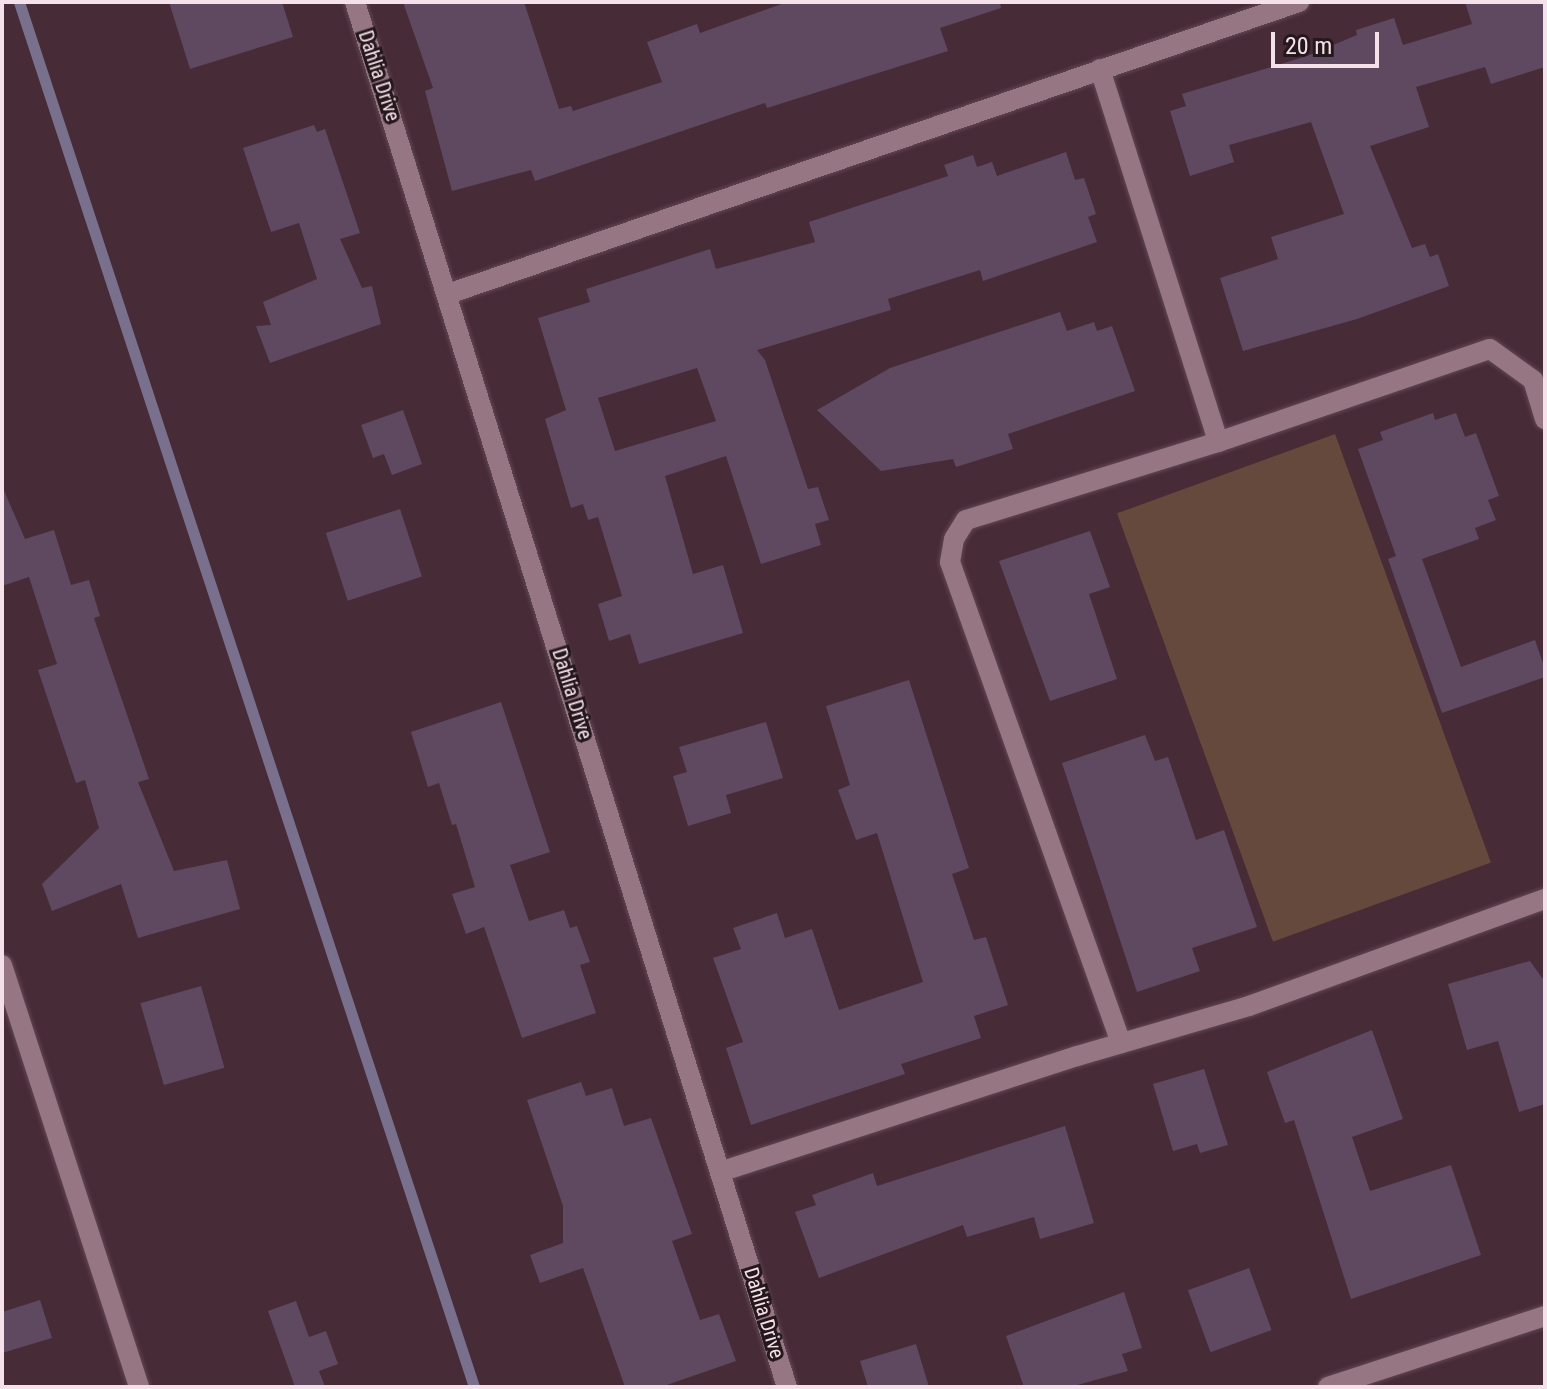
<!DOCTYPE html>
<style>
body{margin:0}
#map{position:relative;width:1547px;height:1389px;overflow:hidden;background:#472b37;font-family:"Roboto Condensed",sans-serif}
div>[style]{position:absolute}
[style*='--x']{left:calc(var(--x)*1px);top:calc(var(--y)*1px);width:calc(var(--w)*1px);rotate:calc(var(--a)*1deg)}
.green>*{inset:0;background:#65493c;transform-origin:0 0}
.stream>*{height:11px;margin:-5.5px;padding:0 5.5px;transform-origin:5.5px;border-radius:5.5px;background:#79708e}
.building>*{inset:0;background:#5f4960;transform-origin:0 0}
.roads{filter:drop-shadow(0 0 2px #604853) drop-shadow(0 0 2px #604853)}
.street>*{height:20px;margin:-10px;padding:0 10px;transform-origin:10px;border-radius:10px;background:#977683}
.secondary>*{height:20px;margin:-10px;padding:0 10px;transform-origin:10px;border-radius:10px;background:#977683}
span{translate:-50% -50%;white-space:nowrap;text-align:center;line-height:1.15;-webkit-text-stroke:6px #25181d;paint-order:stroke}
.street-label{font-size:20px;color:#f5e1e9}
.frame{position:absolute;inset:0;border:4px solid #f5e1e9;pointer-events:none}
.scale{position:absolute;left:1271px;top:32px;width:108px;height:36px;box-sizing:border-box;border:4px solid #f5e1e9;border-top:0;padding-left:10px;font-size:24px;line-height:28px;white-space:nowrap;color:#f5e1e9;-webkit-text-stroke:6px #25181d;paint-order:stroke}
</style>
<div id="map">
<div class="green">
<i style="left:1335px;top:434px;width:456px;height:232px;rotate:70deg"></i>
</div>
<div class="stream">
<i style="--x:19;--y:2;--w:1458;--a:71.81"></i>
</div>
<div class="building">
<i style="clip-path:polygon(169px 2px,282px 2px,293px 37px,190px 69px)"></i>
<i style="clip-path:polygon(403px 2px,524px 2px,559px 109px,571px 106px,573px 111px,662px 82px,647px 42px,697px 24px,700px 33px,787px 2px,1000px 2px,1001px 8px,940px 28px,948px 51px,767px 108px,765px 103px,535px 181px,531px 170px,452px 191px,425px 91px,433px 88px)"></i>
<i style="clip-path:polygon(1465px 2px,1545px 2px,1545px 67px,1491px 84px,1485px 67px,1416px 87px,1429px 127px,1370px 146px,1412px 248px,1425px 244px,1430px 257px,1438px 254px,1449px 286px,1357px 319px,1243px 351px,1220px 278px,1278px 259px,1271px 237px,1344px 214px,1311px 122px,1229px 145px,1234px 162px,1190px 176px,1170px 111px,1186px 106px,1182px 94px,1307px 56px,1357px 35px,1356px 30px,1394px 18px,1403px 45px,1472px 24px)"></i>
<i style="clip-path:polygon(314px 125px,317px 132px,325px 129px,360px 233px,340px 239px,362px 288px,372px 286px,381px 324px,270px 363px,256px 326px,271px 325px,263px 302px,317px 279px,299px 223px,271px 232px,243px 148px)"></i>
<i style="clip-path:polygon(evenodd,1066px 152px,1075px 180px,1084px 178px,1096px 214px,1088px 217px,1097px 242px,983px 281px,980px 270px,888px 299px,891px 310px,757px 350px,765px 360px,808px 489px,818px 487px,829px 520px,815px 524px,821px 545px,761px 564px,726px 456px,665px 476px,693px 574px,723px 565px,743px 633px,639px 664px,630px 634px,609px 641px,598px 604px,622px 596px,598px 517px,588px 520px,583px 504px,571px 508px,545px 419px,566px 410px,538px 318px,590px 302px,586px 289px,710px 249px,716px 269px,815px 242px,809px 222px,948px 176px,944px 165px,973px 155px,977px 167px,992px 162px,997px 176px,1066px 152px,697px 368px,716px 421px,615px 451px,598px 398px,697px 368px)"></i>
<i style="clip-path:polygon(1060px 312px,1067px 331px,1094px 322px,1097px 331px,1112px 326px,1135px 391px,1008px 434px,1013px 449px,956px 467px,953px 459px,881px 471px,817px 410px,890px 368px)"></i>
<i style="clip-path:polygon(403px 410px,422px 464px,392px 475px,384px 454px,373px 458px,361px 425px)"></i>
<i style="clip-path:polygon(1433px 413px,1435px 420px,1456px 413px,1465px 437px,1476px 433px,1499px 496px,1488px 500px,1496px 520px,1475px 528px,1479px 539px,1422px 559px,1461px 667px,1535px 640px,1545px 669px,1545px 677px,1442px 713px,1388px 559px,1396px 556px,1358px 449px,1383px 440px,1380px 432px)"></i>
<i style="clip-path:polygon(2px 486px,25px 539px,54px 530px,71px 585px,89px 580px,100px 616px,94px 618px,149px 779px,138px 782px,174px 871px,227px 860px,240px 909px,138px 938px,121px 884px,52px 911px,42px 884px,99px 828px,85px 780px,76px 783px,38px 670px,57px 664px,29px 577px,2px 586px)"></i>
<i style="left:400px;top:509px;width:71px;height:78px;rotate:72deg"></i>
<i style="clip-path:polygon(1090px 531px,1110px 587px,1089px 594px,1117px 679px,1050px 701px,999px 561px)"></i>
<i style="clip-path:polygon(909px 680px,969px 868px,952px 874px,974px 940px,986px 937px,1008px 1005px,974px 1016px,981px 1038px,901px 1064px,905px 1074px,751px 1125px,726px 1048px,743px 1042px,713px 958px,741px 949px,733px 928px,777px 913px,785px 938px,812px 929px,839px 1010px,923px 982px,877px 833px,856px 840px,838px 790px,850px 785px,826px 706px)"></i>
<i style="clip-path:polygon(501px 702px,550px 852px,510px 865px,529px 921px,564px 910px,570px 928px,577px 926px,590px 962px,580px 965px,596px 1013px,522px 1038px,484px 927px,466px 934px,452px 894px,475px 887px,456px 824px,452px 825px,439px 783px,428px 787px,411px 732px)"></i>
<i style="clip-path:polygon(766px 722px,783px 778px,726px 795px,731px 813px,688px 826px,673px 776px,687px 772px,679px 747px)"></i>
<i style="clip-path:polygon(1145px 735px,1155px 761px,1168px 757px,1196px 840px,1224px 830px,1257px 927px,1192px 948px,1200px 971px,1137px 992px,1062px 763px)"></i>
<i style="clip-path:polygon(1530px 961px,1545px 982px,1545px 1104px,1519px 1112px,1498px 1041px,1467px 1050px,1448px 984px)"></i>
<i style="left:201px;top:986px;width:85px;height:63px;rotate:74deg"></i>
<i style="clip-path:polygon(1372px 1030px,1403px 1119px,1352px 1137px,1370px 1191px,1451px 1165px,1481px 1255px,1351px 1299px,1294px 1120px,1285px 1123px,1267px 1072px)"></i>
<i style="clip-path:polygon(1204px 1069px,1228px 1145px,1200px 1153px,1197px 1144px,1173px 1151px,1153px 1084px)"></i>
<i style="clip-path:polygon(581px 1082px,586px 1096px,612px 1088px,624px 1126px,651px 1118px,692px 1234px,672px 1241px,700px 1320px,719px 1314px,736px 1361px,661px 1387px,625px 1387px,583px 1268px,540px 1283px,530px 1255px,563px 1243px,563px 1206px,527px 1100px)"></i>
<i style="clip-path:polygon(1065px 1126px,1094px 1223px,1040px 1239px,1034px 1217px,967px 1237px,963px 1225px,819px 1278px,795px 1212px,816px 1205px,812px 1195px,873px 1173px,877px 1186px)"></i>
<i style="left:1249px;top:1268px;width:66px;height:65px;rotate:70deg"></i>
<i style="clip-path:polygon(1124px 1292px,1142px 1348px,1122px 1354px,1128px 1371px,1070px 1387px,1024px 1387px,1006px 1336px)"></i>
<i style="clip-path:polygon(40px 1300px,52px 1338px,2px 1353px,2px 1312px)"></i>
<i style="clip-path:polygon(296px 1301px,309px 1337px,326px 1331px,338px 1364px,319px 1371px,325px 1387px,295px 1387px,268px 1311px)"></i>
<i style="clip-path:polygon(916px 1344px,929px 1387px,868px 1387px,860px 1361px)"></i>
</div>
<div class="roads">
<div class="street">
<i style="--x:355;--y:2;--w:1451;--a:72.68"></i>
<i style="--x:1100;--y:69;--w:391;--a:72.4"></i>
<i style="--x:448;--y:294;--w:900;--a:-18.94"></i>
<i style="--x:1121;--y:1043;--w:510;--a:-109.57"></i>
<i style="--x:950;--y:562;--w:23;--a:-80"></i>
<i style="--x:954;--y:539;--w:22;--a:-58"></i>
<i style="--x:966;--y:520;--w:264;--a:-17.2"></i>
<i style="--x:1218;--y:442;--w:287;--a:-18.9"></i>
<i style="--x:1490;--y:349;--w:53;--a:35.8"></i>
<i style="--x:1533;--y:380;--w:41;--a:72.9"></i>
<i style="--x:720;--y:1172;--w:375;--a:-18"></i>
<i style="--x:1077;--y:1056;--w:179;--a:-16.2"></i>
<i style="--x:1249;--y:1006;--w:315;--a:-19.9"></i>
<i style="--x:1328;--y:1387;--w:228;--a:-18.1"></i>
</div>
<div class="secondary">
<i style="--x:2;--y:965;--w:444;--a:72"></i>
</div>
</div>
<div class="street-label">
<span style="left:379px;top:76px;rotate:72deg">Dahlia Drive</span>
<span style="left:572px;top:694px;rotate:73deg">Dahlia Drive</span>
<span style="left:764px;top:1313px;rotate:73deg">Dahlia Drive</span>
</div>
<div class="frame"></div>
<div class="scale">20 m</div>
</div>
